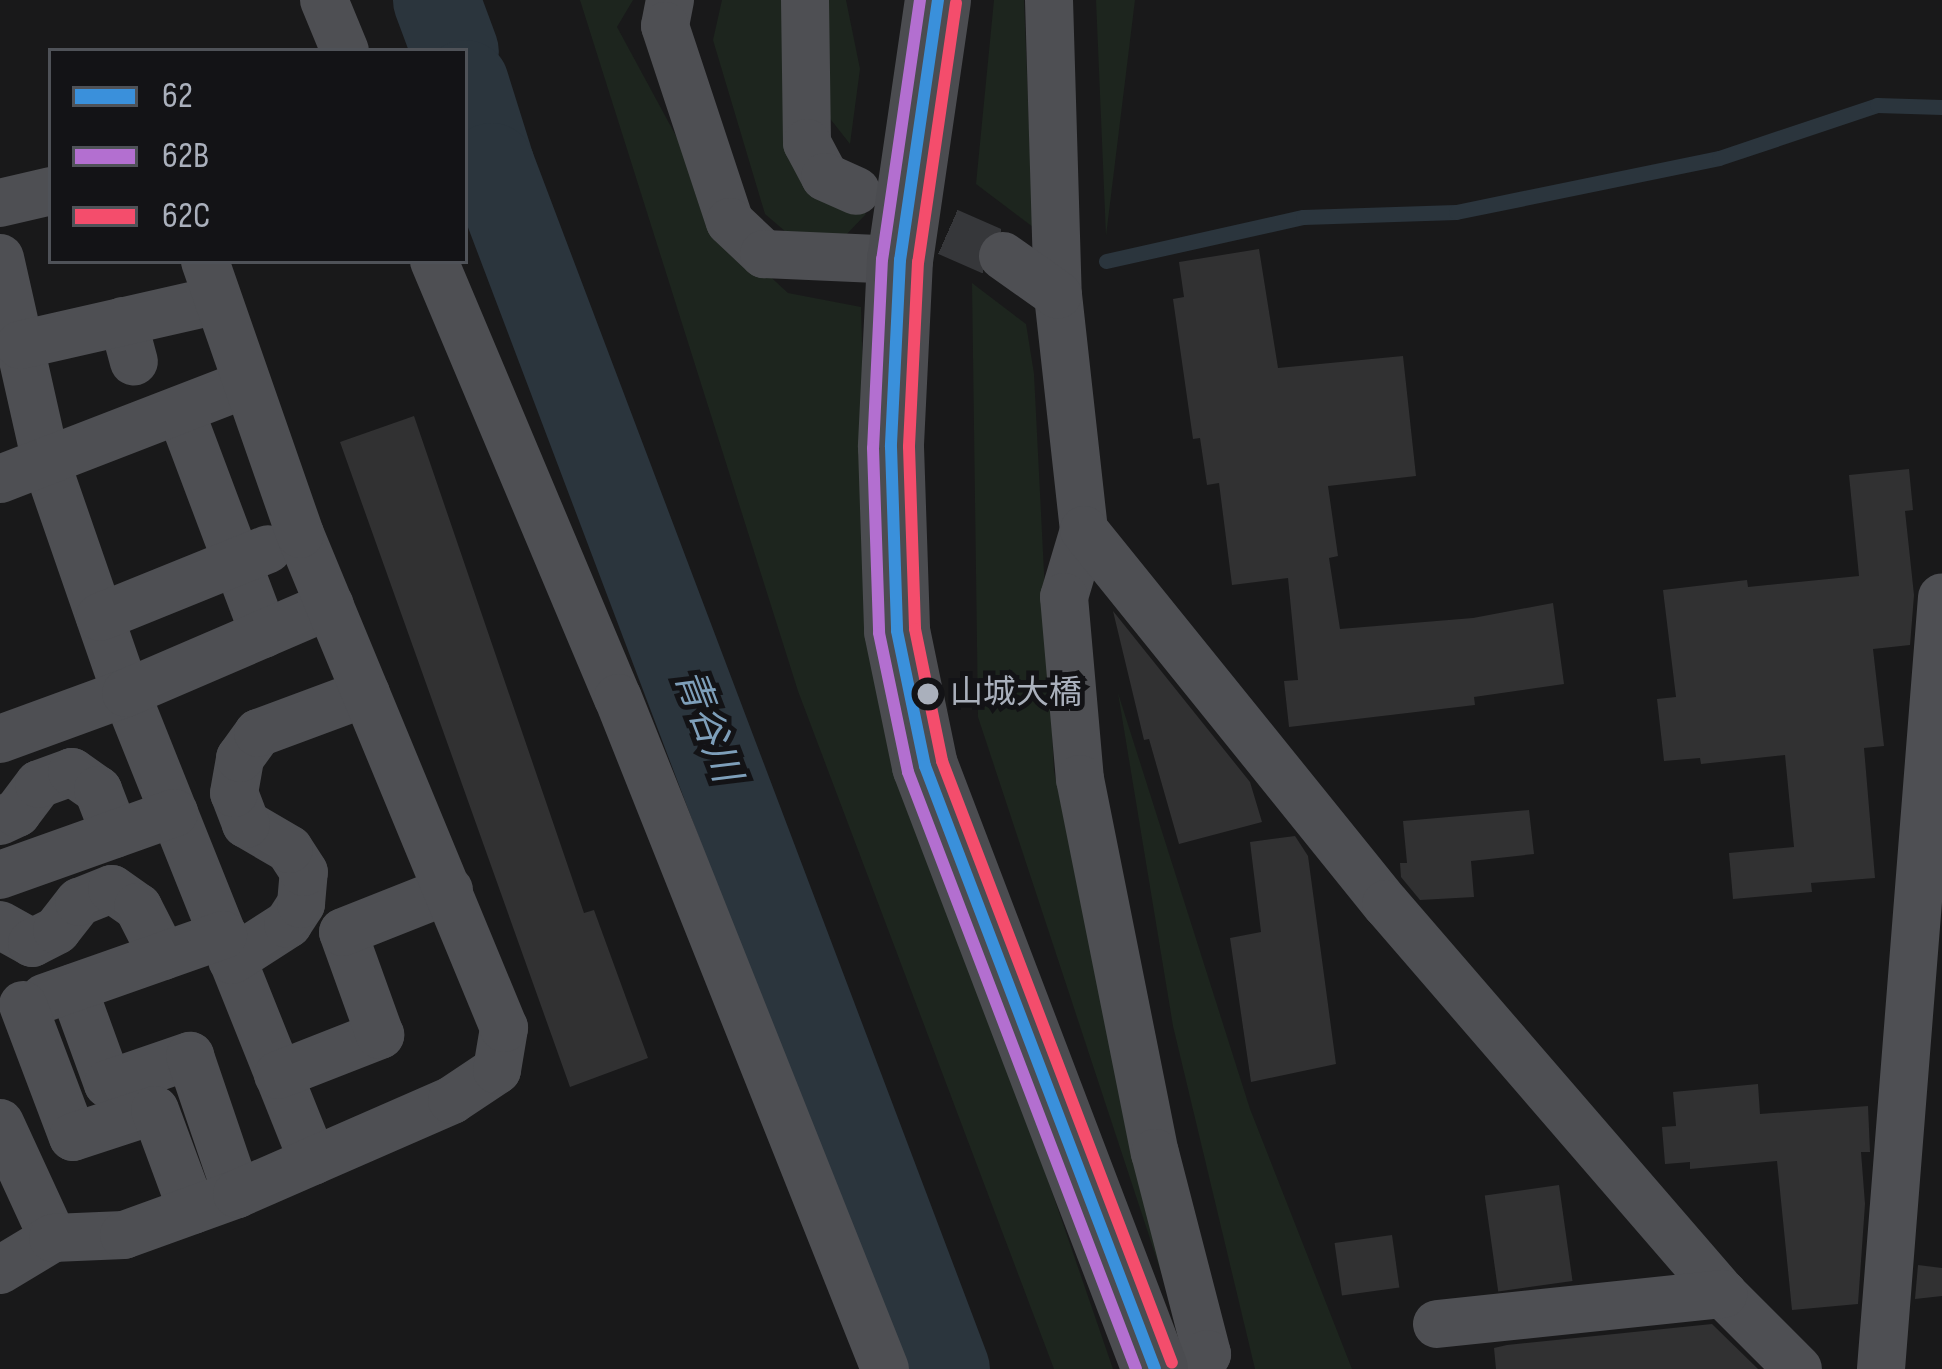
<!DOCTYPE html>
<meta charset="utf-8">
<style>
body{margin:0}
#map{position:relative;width:1942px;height:1369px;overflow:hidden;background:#19191a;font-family:"Sofia Sans Condensed","Noto Sans JP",sans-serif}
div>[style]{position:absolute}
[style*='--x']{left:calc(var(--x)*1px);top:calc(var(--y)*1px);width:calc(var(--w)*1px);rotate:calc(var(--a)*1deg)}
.green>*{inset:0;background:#1d251e}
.stream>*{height:15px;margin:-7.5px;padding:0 7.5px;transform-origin:7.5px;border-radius:7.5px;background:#2b353d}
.river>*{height:87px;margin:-43.5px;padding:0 43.5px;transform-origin:43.5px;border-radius:43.5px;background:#2b353d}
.building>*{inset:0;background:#313132;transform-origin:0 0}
.minor-tunnel>*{height:48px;margin-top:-24px;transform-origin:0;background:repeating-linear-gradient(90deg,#36373a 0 48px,transparent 0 72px)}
.minor>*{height:48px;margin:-24px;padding:0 24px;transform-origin:24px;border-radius:24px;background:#4e4f53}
.highway>*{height:66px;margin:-33px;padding:0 33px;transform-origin:33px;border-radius:33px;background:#4b4c50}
.bus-1>*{height:12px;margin:-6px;padding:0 6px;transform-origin:6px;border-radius:6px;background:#3a90db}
.bus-2>*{height:12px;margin:-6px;padding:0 6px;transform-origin:6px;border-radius:6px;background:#b36fd0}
.bus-3>*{height:12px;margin:-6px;padding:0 6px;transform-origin:6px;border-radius:6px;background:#f44d6c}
.dots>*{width:33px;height:33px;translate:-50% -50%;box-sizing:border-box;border:6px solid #131316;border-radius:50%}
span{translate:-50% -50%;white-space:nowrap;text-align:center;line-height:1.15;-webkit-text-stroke:10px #131316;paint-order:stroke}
.bus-label{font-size:33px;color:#aab0bc}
.left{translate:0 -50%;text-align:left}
.water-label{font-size:39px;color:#7e9fba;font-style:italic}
.legend{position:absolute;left:48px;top:48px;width:420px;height:216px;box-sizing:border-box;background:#131316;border:3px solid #4f5258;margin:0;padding:15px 21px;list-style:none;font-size:36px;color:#aab0bc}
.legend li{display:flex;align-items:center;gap:24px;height:60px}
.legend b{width:60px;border:3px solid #4f5258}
</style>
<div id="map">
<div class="green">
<i style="clip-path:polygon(580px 0,633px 0,617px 27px,734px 243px,788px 293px,861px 307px,871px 666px,1113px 1369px,1054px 1369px,798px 691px)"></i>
<i style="clip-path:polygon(722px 0,793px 0,808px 164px,866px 214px,845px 236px,800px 244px,765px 214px,713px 40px)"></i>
<i style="clip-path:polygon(818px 0,846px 0,860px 69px,850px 144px,828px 116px)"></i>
<i style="clip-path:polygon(994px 0,1024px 0,1033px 227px,976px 184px)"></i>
<i style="clip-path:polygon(1096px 0,1135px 0,1106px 236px)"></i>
<i style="clip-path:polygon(972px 283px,1026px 324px,1034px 374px,1054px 771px,1165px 1284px,978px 717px)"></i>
<i style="clip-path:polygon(1118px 693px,1250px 1109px,1352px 1369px,1255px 1369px,1173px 1026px)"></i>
</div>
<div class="stream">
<i style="--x:1106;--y:261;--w:202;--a:-12.6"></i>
<i style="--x:1303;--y:217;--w:153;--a:-1.9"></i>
<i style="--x:1456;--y:212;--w:268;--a:-11.6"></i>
<i style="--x:1719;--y:158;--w:167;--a:-18.5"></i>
<i style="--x:1877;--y:105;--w:65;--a:1.8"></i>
</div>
<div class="river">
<i style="--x:436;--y:0;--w:54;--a:69.6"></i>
<i style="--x:465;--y:83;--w:87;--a:72.6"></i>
<i style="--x:491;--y:166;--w:1286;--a:69.28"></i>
</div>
<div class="building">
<i style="clip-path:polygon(1259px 249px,1278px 368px,1403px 356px,1416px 476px,1328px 486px,1338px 556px,1329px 558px,1340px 629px,1473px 618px,1553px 603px,1564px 684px,1474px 697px,1475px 705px,1289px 727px,1284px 681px,1298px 680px,1288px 578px,1232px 585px,1219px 483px,1207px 485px,1200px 438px,1193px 439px,1173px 299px,1184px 297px,1179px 262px)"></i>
<i style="clip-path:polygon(414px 416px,584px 913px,594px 910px,648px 1058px,570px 1087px,340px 442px)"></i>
<i style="clip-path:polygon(1909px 469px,1913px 510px,1905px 511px,1914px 595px,1910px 645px,1873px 649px,1884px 746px,1864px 748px,1875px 878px,1811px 883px,1812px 892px,1733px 899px,1729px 853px,1794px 847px,1785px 755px,1701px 764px,1700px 758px,1664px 761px,1657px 699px,1676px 697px,1663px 590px,1747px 580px,1748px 587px,1859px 576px,1849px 475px)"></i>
<i style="clip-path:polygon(1113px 611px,1250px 782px,1262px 822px,1179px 844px,1149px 739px,1144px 740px)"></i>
<i style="clip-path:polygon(1529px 810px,1534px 854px,1471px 861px,1474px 897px,1420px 900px,1401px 877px,1400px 863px,1407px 863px,1403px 821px)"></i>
<i style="clip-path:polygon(1295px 836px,1308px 856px,1336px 1064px,1251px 1082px,1230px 938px,1261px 932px,1250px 842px)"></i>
<i style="clip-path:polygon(1758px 1084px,1760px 1114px,1868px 1106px,1870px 1152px,1861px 1152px,1865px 1204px,1858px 1304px,1792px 1310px,1777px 1161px,1690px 1169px,1690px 1162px,1665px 1164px,1662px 1127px,1676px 1126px,1673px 1092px)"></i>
<i style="left:1559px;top:1185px;width:97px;height:75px;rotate:82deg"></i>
<i style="left:1392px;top:1235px;width:53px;height:58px;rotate:82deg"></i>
<i style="clip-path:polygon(1918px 1265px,1942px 1268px,1942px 1296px,1915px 1299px)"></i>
<i style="clip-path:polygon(1712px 1324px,1758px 1369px,1496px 1369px,1494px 1348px,1507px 1345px)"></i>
</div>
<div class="minor-tunnel">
<i style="--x:882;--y:203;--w:132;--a:23.7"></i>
</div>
<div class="minor">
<i style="--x:324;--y:0;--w:55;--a:67.6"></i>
<i style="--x:670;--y:0;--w:26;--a:101"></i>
<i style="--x:665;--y:26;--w:206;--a:71.7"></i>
<i style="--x:730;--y:222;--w:47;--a:43.3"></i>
<i style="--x:764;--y:254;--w:136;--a:2.5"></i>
<i style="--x:805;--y:0;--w:143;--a:89.2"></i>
<i style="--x:807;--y:143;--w:38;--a:62"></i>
<i style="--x:825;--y:177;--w:34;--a:24"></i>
<i style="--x:1049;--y:0;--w:295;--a:88.3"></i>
<i style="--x:1058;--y:295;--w:236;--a:83.7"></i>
<i style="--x:1084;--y:530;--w:70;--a:106.6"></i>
<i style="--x:1064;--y:597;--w:183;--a:85"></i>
<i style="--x:1080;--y:779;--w:381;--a:78.7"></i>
<i style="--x:1155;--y:1153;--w:208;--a:75.5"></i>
<i style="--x:1207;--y:1354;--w:18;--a:124"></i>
<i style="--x:0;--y:203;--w:52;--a:-13.2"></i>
<i style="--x:1003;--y:256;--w:67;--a:35.3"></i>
<i style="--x:0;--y:258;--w:209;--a:77.3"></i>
<i style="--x:46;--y:462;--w:244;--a:70.9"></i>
<i style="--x:126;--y:693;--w:504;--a:68.22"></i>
<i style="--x:434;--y:261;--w:474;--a:67.2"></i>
<i style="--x:618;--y:698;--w:722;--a:68.3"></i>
<i style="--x:123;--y:321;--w:42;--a:75"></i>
<i style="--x:20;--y:345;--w:203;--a:-12.8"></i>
<i style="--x:180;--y:410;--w:239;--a:69.4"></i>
<i style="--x:0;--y:479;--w:264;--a:-21.1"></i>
<i style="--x:1084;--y:530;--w:481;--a:51.1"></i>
<i style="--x:1386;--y:904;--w:515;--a:49.17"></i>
<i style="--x:1723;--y:1294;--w:106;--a:45"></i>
<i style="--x:100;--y:617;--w:181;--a:-22"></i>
<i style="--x:0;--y:739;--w:134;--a:-20.1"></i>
<i style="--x:126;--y:693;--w:222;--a:-23.3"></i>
<i style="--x:0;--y:821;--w:19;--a:-25"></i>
<i style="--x:17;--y:813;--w:36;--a:-53"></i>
<i style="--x:39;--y:784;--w:35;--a:-20"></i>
<i style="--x:72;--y:772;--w:32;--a:35"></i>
<i style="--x:98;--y:790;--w:47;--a:68.9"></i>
<i style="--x:0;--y:875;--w:185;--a:-19.6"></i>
<i style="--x:0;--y:925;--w:37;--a:29"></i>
<i style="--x:32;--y:943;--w:28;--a:-27"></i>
<i style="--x:57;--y:930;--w:36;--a:-52"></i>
<i style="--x:79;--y:902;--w:35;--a:-22"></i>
<i style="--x:112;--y:889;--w:32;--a:35"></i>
<i style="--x:138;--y:907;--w:55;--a:63"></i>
<i style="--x:232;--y:960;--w:67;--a:-32.7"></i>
<i style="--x:288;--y:924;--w:24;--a:-57"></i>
<i style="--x:301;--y:904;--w:32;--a:-85"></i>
<i style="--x:304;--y:872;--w:27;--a:-123"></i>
<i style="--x:289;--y:849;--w:50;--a:-149.8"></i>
<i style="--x:246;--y:824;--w:33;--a:-111"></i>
<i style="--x:234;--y:793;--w:36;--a:-80"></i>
<i style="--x:240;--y:758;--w:31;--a:-54"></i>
<i style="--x:258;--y:733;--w:115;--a:-20.3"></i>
<i style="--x:73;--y:988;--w:102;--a:70"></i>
<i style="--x:108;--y:1084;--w:87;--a:-18.9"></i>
<i style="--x:190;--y:1056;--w:146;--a:71.2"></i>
<i style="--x:44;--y:998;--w:190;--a:-19.4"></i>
<i style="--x:23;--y:1005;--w:141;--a:69.3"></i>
<i style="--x:73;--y:1137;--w:86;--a:-18.2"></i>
<i style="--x:155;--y:1110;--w:107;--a:69.7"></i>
<i style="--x:278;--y:1075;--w:110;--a:-21.4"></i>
<i style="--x:380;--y:1035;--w:109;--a:-109.8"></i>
<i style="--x:343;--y:932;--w:114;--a:-21.6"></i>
<i style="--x:0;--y:1123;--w:127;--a:65.3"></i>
<i style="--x:0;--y:1270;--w:62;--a:-31.1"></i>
<i style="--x:53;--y:1238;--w:71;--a:-2.4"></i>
<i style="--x:124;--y:1235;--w:120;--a:-19.9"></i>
<i style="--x:237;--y:1194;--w:235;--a:-23.6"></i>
<i style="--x:452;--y:1100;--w:54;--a:-33.7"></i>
<i style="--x:497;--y:1070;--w:43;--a:-80.5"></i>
<i style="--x:504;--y:1028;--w:534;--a:-112.44"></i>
<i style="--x:300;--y:534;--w:289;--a:-109.2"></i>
<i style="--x:1437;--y:1324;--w:288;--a:-6"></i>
<i style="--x:1881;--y:1369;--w:774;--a:-85.48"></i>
</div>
<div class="highway">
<i style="--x:938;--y:0;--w:263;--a:98.3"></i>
<i style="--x:900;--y:260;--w:187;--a:92.8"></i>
<i style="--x:891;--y:447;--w:184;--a:88.1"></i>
<i style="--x:897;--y:631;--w:138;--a:78.3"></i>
<i style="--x:925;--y:766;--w:645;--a:69.12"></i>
</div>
<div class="bus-1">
<i style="--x:938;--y:0;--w:263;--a:98.3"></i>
<i style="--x:900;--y:260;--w:187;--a:92.8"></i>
<i style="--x:891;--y:447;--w:184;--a:88.1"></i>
<i style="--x:897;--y:631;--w:138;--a:78.3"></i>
<i style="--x:925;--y:766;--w:645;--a:69.12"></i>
</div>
<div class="bus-2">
<i style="--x:920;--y:0;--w:262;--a:98.3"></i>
<i style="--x:882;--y:259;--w:189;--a:92.7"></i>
<i style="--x:873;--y:448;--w:185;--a:88.1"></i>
<i style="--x:879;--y:633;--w:142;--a:78.2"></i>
<i style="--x:908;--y:772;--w:639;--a:69.1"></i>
</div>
<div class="bus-3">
<i style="--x:956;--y:3;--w:262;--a:98.3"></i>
<i style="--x:918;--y:262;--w:185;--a:92.8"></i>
<i style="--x:909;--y:447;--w:182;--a:88.1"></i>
<i style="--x:915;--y:629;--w:135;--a:78.4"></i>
<i style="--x:942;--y:761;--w:644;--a:69.09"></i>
</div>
<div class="dots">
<i style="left:928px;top:694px;background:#aab0bc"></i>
</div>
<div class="bus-label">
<span class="left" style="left:950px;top:694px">山城大橋</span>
</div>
<div class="water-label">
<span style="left:706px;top:726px;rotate:69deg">青谷川</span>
</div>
<ul class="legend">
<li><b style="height:15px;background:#3a90db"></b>62</li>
<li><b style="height:15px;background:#b36fd0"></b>62B</li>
<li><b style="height:15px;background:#f44d6c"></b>62C</li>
</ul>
</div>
